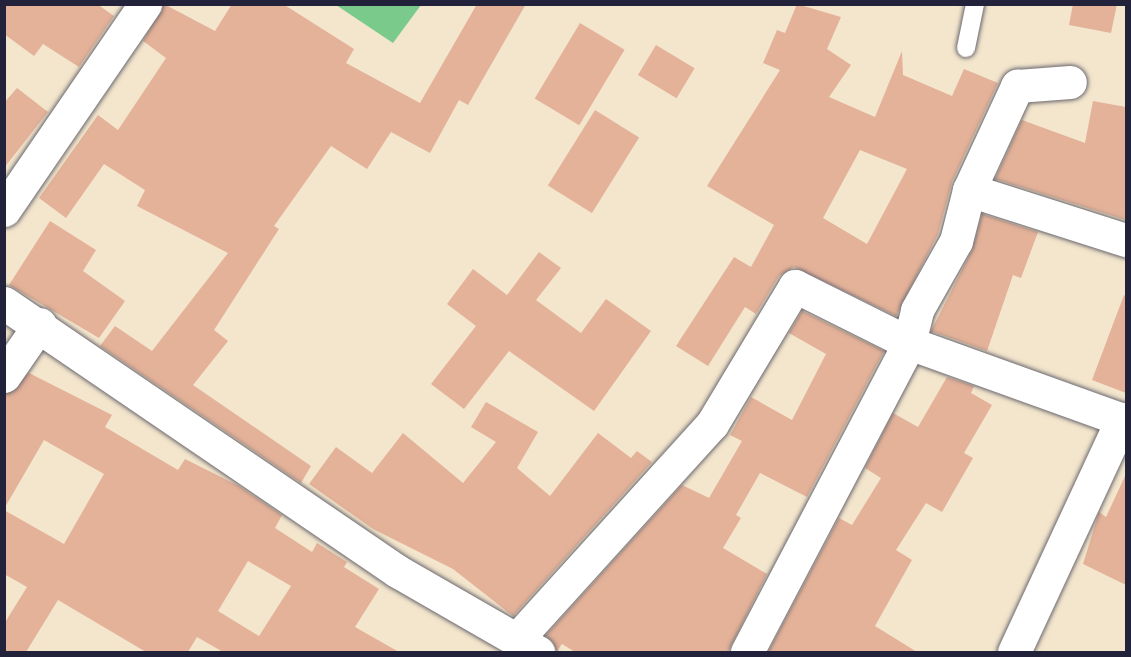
<!DOCTYPE html>
<style>
body{margin:0}
#map{position:relative;width:1131px;height:657px;overflow:hidden;background:#f3e6cd;font-family:"Balsamiq Sans",sans-serif}
div>[style]{position:absolute}
[style*='--x']{left:calc(var(--x)*1px);top:calc(var(--y)*1px);width:calc(var(--w)*1px);rotate:calc(var(--a)*1deg)}
.green>*{inset:0;background:#79ca8b}
.building>*{inset:0;background:#e4b299;transform-origin:0 0}
.roads{filter:drop-shadow(0 0 2px #6b676e) drop-shadow(0 0 2px #6b676e)}
.service>*{height:18px;margin:-9px;padding:0 9px;transform-origin:9px;border-radius:9px;background:#fff}
.minor>*{height:33px;margin:-16.5px;padding:0 16.5px;transform-origin:16.5px;border-radius:16.5px;background:#fff}
span{translate:-50% -50%;white-space:nowrap;text-align:center;line-height:1.15;-webkit-text-stroke:5px #fdfcf7;paint-order:stroke}
.frame{position:absolute;inset:0;border:6px solid #22223b;pointer-events:none}
</style>
<div id="map">
<div class="green">
<i style="clip-path:polygon(336px 5px,421px 5px,393px 43px)"></i>
</div>
<div class="building">
<i style="clip-path:polygon(4px 4px,97px 4px,114px 16px,79px 67px,43px 44px,34px 56px,4px 34px)"></i>
<i style="clip-path:polygon(164px 4px,215px 31px,232px 4px,283px 4px,354px 49px,346px 63px,420px 103px,477px 4px,526px 4px,468px 105px,459px 100px,430px 153px,391px 132px,367px 169px,331px 146px,274px 226px,279px 229px,214px 330px,228px 341px,193px 385px,311px 466px,301px 483px,100px 346px,115px 326px,152px 351px,228px 253px,137px 206px,145px 190px,104px 164px,66px 218px,39px 198px,98px 115px,118px 130px,166px 58px,143px 41px)"></i>
<i style="clip-path:polygon(evenodd,797px 4px,841px 17px,827px 49px,851px 65px,829px 97px,875px 117px,902px 51px,903px 75px,952px 96px,964px 69px,998px 83px,952px 182px,938px 234px,896px 316px,794px 267px,779px 276px,756px 314px,745px 307px,708px 366px,676px 346px,734px 257px,751px 267px,774px 225px,707px 186px,780px 70px,763px 63px,777px 30px,785px 33px,797px 4px,860px 150px,907px 169px,867px 244px,823px 218px,860px 150px)"></i>
<i style="clip-path:polygon(1073px 4px,1117px 4px,1111px 33px,1069px 25px)"></i>
<i style="left:580px;top:23px;width:52px;height:88px;rotate:31deg"></i>
<i style="left:656px;top:45px;width:45px;height:35px;rotate:31deg"></i>
<i style="clip-path:polygon(17px 88px,48px 112px,4px 168px,4px 103px)"></i>
<i style="clip-path:polygon(1093px 101px,1126px 107px,1126px 220px,995px 179px,1022px 120px,1085px 143px)"></i>
<i style="left:595px;top:110px;width:52px;height:89px;rotate:32deg"></i>
<i style="clip-path:polygon(982px 214px,1038px 232px,1021px 278px,1013px 275px,987px 351px,931px 331px,972px 250px)"></i>
<i style="clip-path:polygon(50px 221px,96px 250px,83px 271px,125px 301px,99px 338px,9px 285px)"></i>
<i style="clip-path:polygon(539px 252px,561px 268px,536px 300px,581px 333px,606px 299px,651px 331px,594px 411px,509px 351px,464px 409px,431px 384px,476px 326px,447px 304px,473px 269px,507px 295px)"></i>
<i style="clip-path:polygon(1124px 295px,1126px 296px,1126px 393px,1092px 380px)"></i>
<i style="clip-path:polygon(802px 311px,884px 351px,807px 497px,760px 473px,736px 515px,741px 518px,723px 548px,767px 574px,728px 652px,575px 652px,562px 644px,557px 651px,546px 635px,682px 485px,709px 498px,742px 441px,730px 435px,751px 397px,792px 420px,826px 354px,789px 333px)"></i>
<i style="clip-path:polygon(evenodd,29px 373px,112px 415px,105px 427px,178px 470px,185px 459px,239px 486px,282px 515px,275px 528px,312px 552px,317px 543px,347px 562px,344px 567px,379px 589px,355px 627px,399px 652px,223px 652px,197px 637px,188px 652px,146px 652px,58px 600px,26px 652px,4px 652px,4px 624px,27px 587px,4px 574px,4px 510px,64px 544px,104px 474px,44px 440px,4px 509px,4px 394px,29px 373px,248px 561px,291px 586px,259px 636px,218px 611px,248px 561px)"></i>
<i style="clip-path:polygon(947px 377px,974px 386px,971px 393px,992px 405px,964px 453px,973px 458px,942px 512px,926px 503px,896px 550px,912px 560px,875px 626px,917px 652px,768px 652px,839px 518px,852px 525px,881px 478px,865px 468px,893px 413px,918px 427px)"></i>
<i style="clip-path:polygon(486px 402px,538px 432px,517px 468px,550px 496px,598px 433px,631px 458px,637px 451px,652px 462px,513px 616px,453px 569px,373px 529px,309px 484px,336px 447px,372px 473px,403px 433px,463px 483px,496px 442px,471px 427px)"></i>
<i style="clip-path:polygon(1126px 474px,1126px 585px,1083px 564px,1099px 512px,1106px 517px)"></i>
</div>
<div class="roads">
<div class="service">
<i style="--x:966;--y:48;--w:45;--a:-78.4"></i>
</div>
<div class="minor">
<i style="--x:969;--y:190;--w:165;--a:17.7"></i>
<i style="--x:4;--y:210;--w:250;--a:-55.6"></i>
<i style="--x:4;--y:303;--w:476;--a:34.3"></i>
<i style="--x:397;--y:571;--w:163;--a:29.9"></i>
<i style="--x:4;--y:376;--w:63;--a:-55.3"></i>
<i style="--x:516;--y:640;--w:292;--a:-47.8"></i>
<i style="--x:712;--y:424;--w:161;--a:-59"></i>
<i style="--x:795;--y:286;--w:127;--a:26.6"></i>
<i style="--x:909;--y:343;--w:231;--a:19.8"></i>
<i style="--x:747;--y:652;--w:349;--a:-62.3"></i>
<i style="--x:909;--y:343;--w:34;--a:-76"></i>
<i style="--x:917;--y:310;--w:79;--a:-60.5"></i>
<i style="--x:956;--y:241;--w:53;--a:-75.7"></i>
<i style="--x:969;--y:190;--w:115;--a:-65.2"></i>
<i style="--x:1017;--y:86;--w:53;--a:-4.3"></i>
<i style="--x:1014;--y:652;--w:257;--a:-65.1"></i>
</div>
</div>
<div class="frame"></div>
</div>
